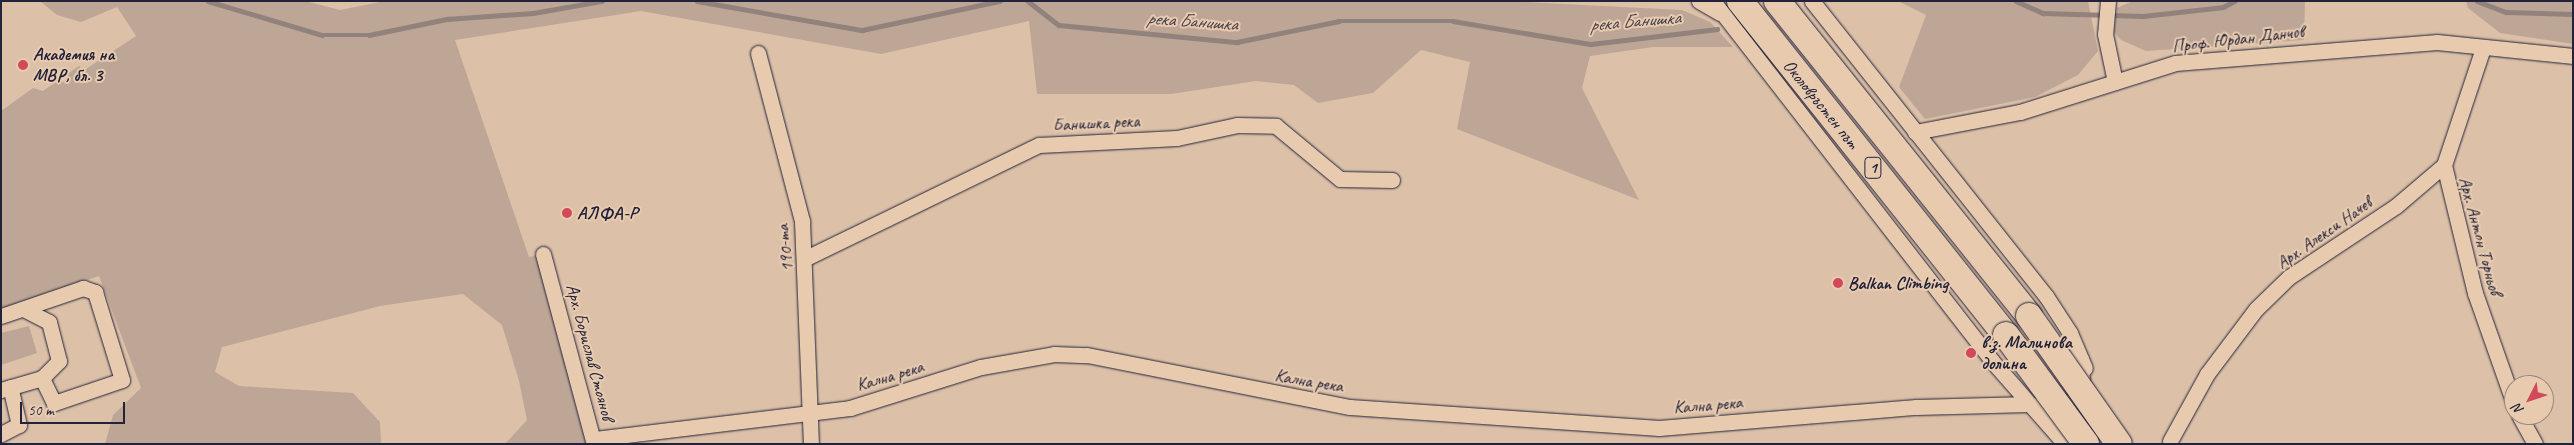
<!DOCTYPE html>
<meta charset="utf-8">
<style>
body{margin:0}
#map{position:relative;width:2574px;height:445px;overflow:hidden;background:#dcc1a8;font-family:Caveat,sans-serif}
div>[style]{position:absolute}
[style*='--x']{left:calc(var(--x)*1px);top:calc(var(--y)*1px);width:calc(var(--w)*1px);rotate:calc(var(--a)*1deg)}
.green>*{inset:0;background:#bda696}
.stream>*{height:4.5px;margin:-2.25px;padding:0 2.25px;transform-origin:2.25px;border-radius:2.25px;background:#92827c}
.roads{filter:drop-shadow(0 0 1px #22223b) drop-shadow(0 0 1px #22223b)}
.minor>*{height:15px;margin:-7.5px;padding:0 7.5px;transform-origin:7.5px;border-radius:7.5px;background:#e8cbaf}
.trunk>*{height:26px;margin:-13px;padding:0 13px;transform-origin:13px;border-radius:13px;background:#e8cbaf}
.bridges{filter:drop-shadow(0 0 1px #22223b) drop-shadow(0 0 1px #22223b)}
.trunk-bridge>*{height:26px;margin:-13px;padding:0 13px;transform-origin:13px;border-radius:13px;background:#e8cbaf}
.dots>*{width:14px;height:14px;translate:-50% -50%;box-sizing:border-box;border:2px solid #e8cbaf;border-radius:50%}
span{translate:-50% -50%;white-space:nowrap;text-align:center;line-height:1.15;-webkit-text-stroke:4px #e8cbaf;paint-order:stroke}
.shield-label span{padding:1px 4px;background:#e8cbaf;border:1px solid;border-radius:4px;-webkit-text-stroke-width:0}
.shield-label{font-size:16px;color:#22223b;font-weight:700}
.street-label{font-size:18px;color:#22223b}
.poi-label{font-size:18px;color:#22223b;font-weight:700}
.left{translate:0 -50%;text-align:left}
.water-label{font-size:19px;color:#443f4e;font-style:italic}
.frame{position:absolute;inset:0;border:2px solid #22223b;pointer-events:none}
.north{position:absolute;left:2504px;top:375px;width:50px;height:50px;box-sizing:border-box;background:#e8cbaf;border:1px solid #998781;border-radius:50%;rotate:229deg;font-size:14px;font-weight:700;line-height:20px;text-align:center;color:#22223b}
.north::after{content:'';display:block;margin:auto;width:18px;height:22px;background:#d1495b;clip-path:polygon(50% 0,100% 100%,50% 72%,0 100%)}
.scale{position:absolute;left:20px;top:402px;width:105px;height:22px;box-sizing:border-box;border:2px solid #22223b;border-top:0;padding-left:6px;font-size:15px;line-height:18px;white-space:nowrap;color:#22223b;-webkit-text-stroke:4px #e8cbaf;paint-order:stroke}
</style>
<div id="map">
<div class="green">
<i style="clip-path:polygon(40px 1px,305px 1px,340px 10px,385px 1px,1502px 1px,1682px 10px,1710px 22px,1733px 47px,1653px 47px,1590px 56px,1582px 88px,1639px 200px,1457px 129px,1470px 62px,1421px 50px,1373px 93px,1318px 103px,1294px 85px,1256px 81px,1171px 94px,1037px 94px,1029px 21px,881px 54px,641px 11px,455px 40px,529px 257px,539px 255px,589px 444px,505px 444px,527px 420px,519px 381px,502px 325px,463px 294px,380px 306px,222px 347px,215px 372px,239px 386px,353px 393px,380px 422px,381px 444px,105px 444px,113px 415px,141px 388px,99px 276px,1px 309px,1px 111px,33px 88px,43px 91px,79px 66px,83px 71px,136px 36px,117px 7px,81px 22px,57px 15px)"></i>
<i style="clip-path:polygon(1898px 1px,2088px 1px,2098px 51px,2078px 75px,2035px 97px,1925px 119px,1899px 87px,1926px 15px)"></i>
<i style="clip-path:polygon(2133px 1px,2305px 1px,2304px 40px,2146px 51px,2121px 40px,2113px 31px,2117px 8px)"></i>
<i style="clip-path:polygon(2466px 1px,2573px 1px,2573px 44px,2500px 33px,2468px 8px)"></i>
<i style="clip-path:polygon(29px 326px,37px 353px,1px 365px,1px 333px)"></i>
</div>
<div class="stream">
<i style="--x:208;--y:1;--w:119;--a:16.6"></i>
<i style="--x:322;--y:35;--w:47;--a:0"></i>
<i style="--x:369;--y:35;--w:80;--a:-11.6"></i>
<i style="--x:447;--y:19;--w:86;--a:-4"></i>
<i style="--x:533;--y:13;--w:70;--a:-9.9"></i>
<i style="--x:697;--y:1;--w:168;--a:10"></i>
<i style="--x:862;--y:30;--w:141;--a:-11.9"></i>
<i style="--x:1028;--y:1;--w:39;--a:38"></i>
<i style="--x:1059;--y:25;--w:179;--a:5.5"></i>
<i style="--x:1237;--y:42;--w:104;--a:-11.6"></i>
<i style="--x:1339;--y:21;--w:114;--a:0"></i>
<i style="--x:1453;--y:21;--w:140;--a:9.5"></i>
<i style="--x:1591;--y:44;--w:127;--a:-6.8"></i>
<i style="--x:2016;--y:1;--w:30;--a:24"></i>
<i style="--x:2043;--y:13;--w:100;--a:1.7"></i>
<i style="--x:2143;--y:16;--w:81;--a:-6.4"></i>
<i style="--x:2223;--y:7;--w:13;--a:-27"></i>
<i style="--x:2477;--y:1;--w:31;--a:21"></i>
<i style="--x:2506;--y:12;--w:67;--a:1.7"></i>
</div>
<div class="roads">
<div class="minor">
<i style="--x:1699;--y:1;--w:24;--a:30"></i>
<i style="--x:1713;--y:1;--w:455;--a:52.2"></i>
<i style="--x:1992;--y:361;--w:111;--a:48.7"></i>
<i style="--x:1812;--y:1;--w:377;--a:51.6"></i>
<i style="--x:2046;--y:296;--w:44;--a:57"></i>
<i style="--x:2070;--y:333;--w:38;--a:67"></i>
<i style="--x:2108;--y:1;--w:33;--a:95"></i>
<i style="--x:2105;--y:34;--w:49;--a:78.2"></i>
<i style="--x:2483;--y:48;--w:123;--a:108.4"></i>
<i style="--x:2444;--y:165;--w:132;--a:76.4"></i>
<i style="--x:2475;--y:293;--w:118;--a:70.6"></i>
<i style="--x:758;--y:53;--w:174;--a:75.3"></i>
<i style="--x:802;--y:221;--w:223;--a:87.7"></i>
<i style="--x:1915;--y:132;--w:107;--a:-10.8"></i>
<i style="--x:2020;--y:112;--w:163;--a:-17.5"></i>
<i style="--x:2175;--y:63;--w:263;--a:-4.6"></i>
<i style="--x:2437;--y:42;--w:137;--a:5.9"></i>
<i style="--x:543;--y:254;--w:197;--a:75"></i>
<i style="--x:806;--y:258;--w:259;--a:-25.9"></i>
<i style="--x:1039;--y:145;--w:138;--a:-2.9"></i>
<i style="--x:1177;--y:138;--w:61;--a:-12.2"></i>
<i style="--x:1237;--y:125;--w:39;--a:1"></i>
<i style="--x:1276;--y:126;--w:83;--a:39.6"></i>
<i style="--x:1340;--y:179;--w:52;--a:1.1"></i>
<i style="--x:1;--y:316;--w:87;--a:-18.9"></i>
<i style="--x:83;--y:288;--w:13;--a:18"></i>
<i style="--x:95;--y:292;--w:92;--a:72.9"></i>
<i style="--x:122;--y:380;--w:72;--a:161.3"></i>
<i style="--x:54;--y:403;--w:28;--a:-116"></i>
<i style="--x:1;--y:390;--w:43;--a:-16.3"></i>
<i style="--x:42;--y:378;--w:24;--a:-45"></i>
<i style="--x:59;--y:361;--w:40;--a:-104.4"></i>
<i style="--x:49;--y:322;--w:29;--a:-153"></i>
<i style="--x:2519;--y:415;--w:33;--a:61"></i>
<i style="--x:1;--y:434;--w:20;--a:-27"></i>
<i style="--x:19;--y:425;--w:39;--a:-103"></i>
<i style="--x:594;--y:439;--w:258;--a:-6.9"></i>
<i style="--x:850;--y:408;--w:137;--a:-17.4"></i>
<i style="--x:981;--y:367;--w:74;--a:-10.1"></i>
<i style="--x:1054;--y:354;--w:33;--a:2"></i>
<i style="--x:1087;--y:355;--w:268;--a:11.2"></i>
<i style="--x:1350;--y:407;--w:310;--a:3.9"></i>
<i style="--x:1659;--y:428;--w:258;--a:-4.7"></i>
<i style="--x:1916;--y:407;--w:113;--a:-1.5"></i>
<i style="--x:2029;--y:404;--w:28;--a:13"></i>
<i style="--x:2056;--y:410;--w:16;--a:-27"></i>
<i style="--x:2070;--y:403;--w:21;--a:-55"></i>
<i style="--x:2082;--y:386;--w:27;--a:-92"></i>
<i style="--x:2170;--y:441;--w:77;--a:-61.1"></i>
<i style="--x:2207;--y:374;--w:81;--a:-53"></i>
<i style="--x:2256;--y:309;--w:46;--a:-44.1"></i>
<i style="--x:2289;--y:277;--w:128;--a:-33.6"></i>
<i style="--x:2396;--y:206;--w:63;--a:-40.5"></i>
</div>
<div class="trunk">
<i style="--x:1740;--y:1;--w:427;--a:51.5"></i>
<i style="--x:1777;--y:1;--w:403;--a:51.3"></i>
</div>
</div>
<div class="bridges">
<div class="trunk-bridge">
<i style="--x:2029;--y:316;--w:156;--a:54.9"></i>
<i style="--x:2006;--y:335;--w:135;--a:53.7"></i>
</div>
</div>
<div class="dots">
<i style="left:23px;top:65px;background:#d1495b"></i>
<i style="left:567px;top:213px;background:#d1495b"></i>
<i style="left:1838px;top:283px;background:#d1495b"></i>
<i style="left:1971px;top:353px;background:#d1495b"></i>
</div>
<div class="shield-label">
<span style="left:1873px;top:168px">1</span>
</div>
<div class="street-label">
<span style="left:2238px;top:39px;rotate:-7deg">Проф. Юрдан Данчов</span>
<span style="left:1821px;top:104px;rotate:51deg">Околовръстен път</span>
<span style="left:1096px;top:123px;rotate:-3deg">Банишка река</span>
<span style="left:2324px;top:233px;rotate:-35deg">Арх. Алекси Начев</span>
<span style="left:2480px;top:236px;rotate:75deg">Арх. Антон Торньов</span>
<span style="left:785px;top:248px;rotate:-96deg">190-та</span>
<span style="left:590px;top:352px;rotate:75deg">Арх. Борислав Стоянов</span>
<span style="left:890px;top:376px;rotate:-17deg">Кална река</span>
<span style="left:1309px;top:381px;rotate:9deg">Кална река</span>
<span style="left:1708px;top:405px;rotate:-5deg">Кална река</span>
</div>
<div class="poi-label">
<span class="left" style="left:33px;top:65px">Академия на<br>МВР, бл. 3</span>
<span class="left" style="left:577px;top:213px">АЛФА-Р</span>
<span class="left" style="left:1848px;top:283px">Balkan Climbing</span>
<span class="left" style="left:1981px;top:353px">в.з. Малинова<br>долина</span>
</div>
<div class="water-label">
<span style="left:1192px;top:22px;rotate:4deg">река Банишка</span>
<span style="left:1635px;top:22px;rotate:-5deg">река Банишка</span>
</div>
<div class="frame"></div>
<div class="north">N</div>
<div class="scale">50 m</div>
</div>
